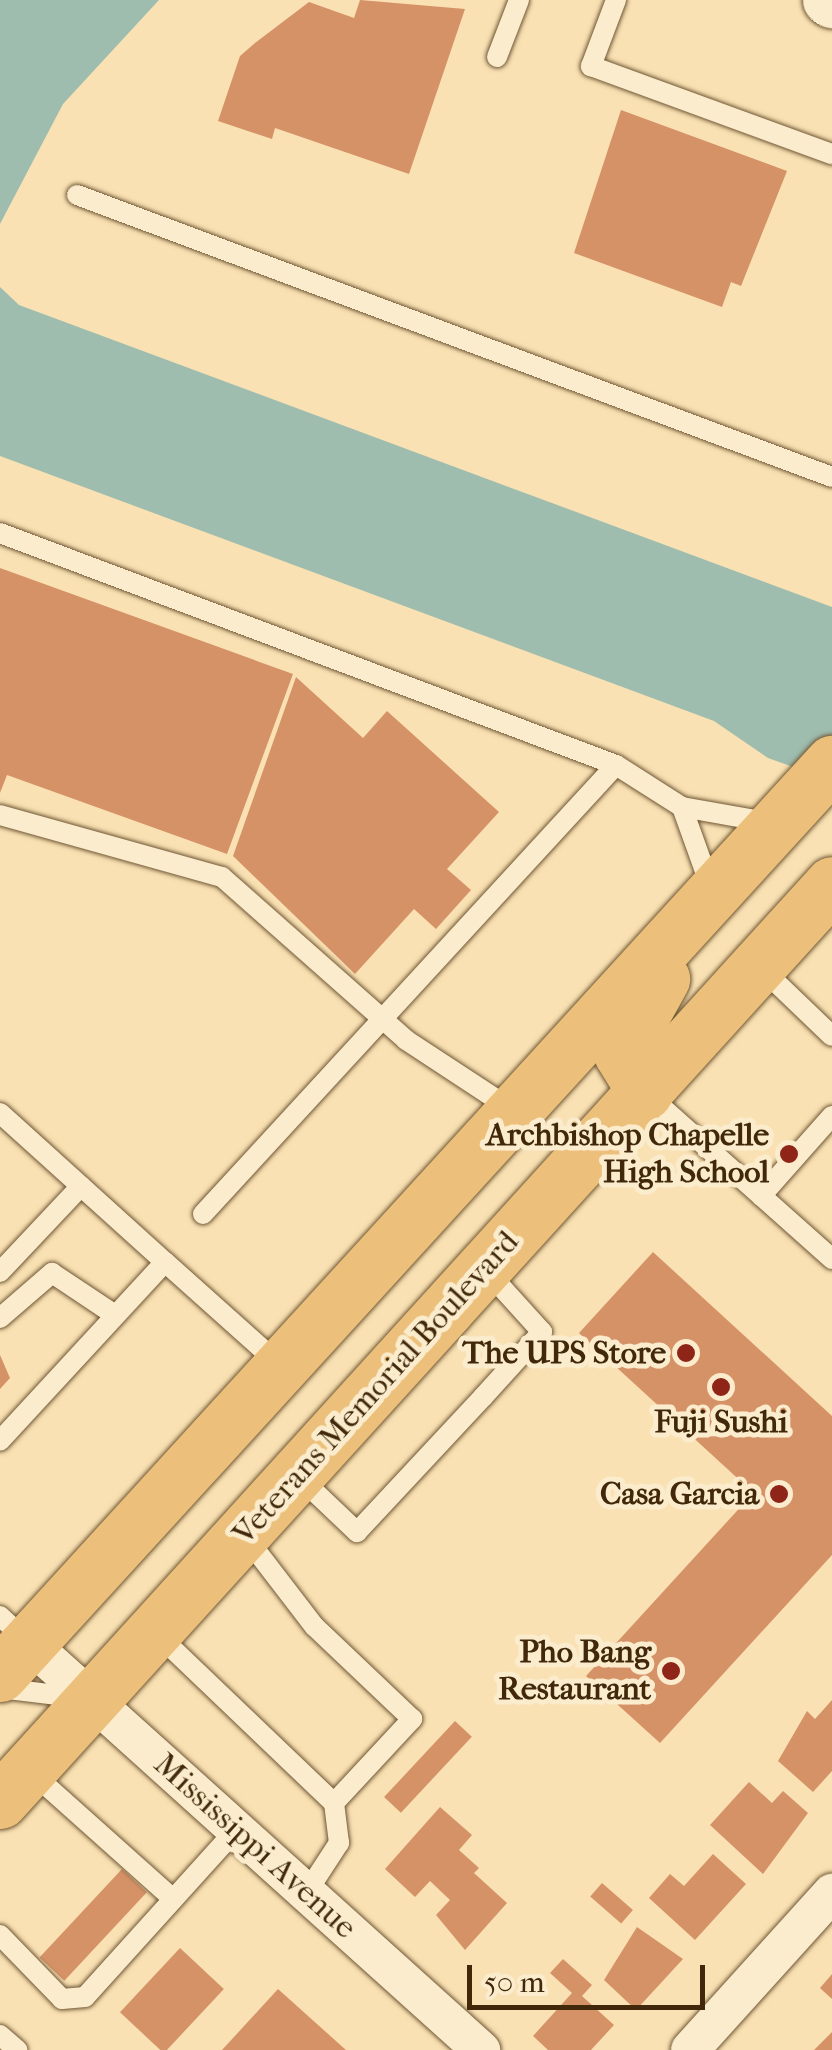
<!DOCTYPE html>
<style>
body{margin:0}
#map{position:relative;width:832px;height:2050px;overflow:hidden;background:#f9e1b3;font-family:"IM FELL French Canon",serif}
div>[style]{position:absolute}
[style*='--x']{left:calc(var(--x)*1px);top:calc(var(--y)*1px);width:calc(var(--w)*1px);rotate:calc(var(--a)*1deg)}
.water>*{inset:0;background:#9ebdaf}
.building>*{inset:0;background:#d69267;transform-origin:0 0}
.roads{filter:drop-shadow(0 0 2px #6f5634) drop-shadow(0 0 2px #6f5634)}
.service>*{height:20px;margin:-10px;padding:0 10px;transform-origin:10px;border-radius:10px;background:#fbecce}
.minor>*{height:38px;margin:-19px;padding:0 19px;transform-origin:19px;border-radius:19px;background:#fbecce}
.secondary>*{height:52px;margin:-26px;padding:0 26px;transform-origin:26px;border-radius:26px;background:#fbecce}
.primary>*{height:55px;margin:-27.5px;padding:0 27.5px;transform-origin:27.5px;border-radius:27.5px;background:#ecc07a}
.dots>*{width:28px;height:28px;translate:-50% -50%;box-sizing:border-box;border:5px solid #fbecce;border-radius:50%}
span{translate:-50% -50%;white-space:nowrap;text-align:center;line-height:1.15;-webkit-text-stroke:10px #fbecce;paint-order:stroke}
.poi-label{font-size:32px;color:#41280a;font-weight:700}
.right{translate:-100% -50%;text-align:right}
.street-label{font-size:32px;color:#41280a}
.scale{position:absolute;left:467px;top:1965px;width:238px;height:45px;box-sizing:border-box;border:5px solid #41280a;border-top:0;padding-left:12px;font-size:30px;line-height:35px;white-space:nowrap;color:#41280a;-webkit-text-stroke:8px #fbecce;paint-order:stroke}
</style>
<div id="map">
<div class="water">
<i style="clip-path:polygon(0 0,159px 0,63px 104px,0 224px)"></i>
<i style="clip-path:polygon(0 287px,19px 305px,832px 607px,832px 781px,768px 758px,714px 721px,0 456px)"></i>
</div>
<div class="building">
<i style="clip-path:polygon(360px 0,465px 9px,409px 174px,275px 128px,272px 139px,218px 121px,240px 56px,255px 43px,309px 2px,354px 18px)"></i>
<i style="clip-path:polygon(621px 110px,787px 171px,741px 286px,731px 282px,722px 307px,574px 253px)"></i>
<i style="clip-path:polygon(0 568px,293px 674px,227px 854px,7px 775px,0 793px)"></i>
<i style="clip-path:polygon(296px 677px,363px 738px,387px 711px,499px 812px,447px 869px,471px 890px,436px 929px,414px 909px,355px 974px,233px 856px)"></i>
<i style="clip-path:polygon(653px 1252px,832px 1416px,832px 1555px,660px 1743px,586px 1676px,746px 1501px,746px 1486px,579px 1333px)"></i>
<i style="clip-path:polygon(0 1355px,10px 1378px,0 1389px)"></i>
<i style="clip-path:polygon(832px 1700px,832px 1771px,813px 1792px,778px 1761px,807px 1711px,815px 1719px)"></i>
<i style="left:455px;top:1721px;width:23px;height:104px;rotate:43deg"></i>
<i style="clip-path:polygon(749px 1782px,772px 1803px,783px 1791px,808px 1813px,763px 1874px,710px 1825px)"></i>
<i style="clip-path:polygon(440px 1807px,472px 1835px,459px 1850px,479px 1868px,474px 1873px,507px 1903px,465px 1950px,436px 1915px,450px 1900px,430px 1881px,415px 1897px,385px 1869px)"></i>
<i style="clip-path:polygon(713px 1854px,746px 1884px,695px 1940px,649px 1898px,670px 1874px,684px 1886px)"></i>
<i style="left:122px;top:1869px;width:34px;height:121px;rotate:43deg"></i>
<i style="left:602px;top:1883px;width:41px;height:18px;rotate:41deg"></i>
<i style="clip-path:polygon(637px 1927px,683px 1959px,636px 2010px,604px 1980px)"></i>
<i style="left:180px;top:1948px;width:60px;height:88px;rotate:43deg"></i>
<i style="clip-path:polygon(563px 1959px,592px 1985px,582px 1996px,614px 2025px,591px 2050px,548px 2050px,533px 2036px,572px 1993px,550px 1973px)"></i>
<i style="clip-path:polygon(832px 1974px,832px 1999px,820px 1988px)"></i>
<i style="clip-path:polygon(278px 1989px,346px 2050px,222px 2050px)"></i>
<i style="clip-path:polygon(832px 2032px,832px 2050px,814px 2050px)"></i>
</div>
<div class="roads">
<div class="service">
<i style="--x:616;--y:0;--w:71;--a:110.7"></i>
<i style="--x:591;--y:66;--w:257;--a:20.1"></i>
<i style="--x:497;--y:57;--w:61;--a:-68.9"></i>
<i style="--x:77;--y:195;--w:806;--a:20.48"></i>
<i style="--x:0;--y:533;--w:658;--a:20.64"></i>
<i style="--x:616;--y:765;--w:78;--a:32.5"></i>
<i style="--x:0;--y:815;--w:230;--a:15.6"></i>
<i style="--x:222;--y:877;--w:246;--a:41.5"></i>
<i style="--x:406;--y:1040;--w:126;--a:33.3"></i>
<i style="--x:711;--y:888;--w:86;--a:-109.7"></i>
<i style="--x:682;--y:807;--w:85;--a:10.1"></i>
<i style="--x:761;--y:968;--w:98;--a:43.8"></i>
<i style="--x:647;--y:1094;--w:248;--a:41.7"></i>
<i style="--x:0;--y:1113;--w:222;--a:42.1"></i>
<i style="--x:165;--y:1262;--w:243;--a:132.7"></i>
<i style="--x:761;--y:1196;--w:107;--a:-48.4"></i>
<i style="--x:203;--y:1214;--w:610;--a:-47.39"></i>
<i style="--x:165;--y:1262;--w:153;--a:41.8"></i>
<i style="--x:0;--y:1272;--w:118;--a:-46.7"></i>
<i style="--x:0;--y:1318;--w:69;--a:-40.9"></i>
<i style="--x:52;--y:1273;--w:76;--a:33.7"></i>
<i style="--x:297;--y:1475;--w:83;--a:43.5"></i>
<i style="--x:357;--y:1532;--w:185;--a:-47"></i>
<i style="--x:483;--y:1397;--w:88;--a:-47.8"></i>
<i style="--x:542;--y:1332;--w:84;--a:-132.1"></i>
<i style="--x:0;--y:1616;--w:37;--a:43"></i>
<i style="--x:156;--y:1633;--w:246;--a:43.7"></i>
<i style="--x:334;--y:1803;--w:115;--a:-47.1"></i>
<i style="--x:412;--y:1719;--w:135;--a:-136.5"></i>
<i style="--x:314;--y:1626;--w:113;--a:-127.5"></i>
<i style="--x:0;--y:1688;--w:83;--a:7"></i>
<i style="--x:30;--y:1771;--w:192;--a:41.8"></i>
<i style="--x:307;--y:1892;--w:59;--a:-56.9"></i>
<i style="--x:339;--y:1843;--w:40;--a:-97.1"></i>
<i style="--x:0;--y:1935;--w:89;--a:45.9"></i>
<i style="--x:62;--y:1999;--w:23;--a:-5"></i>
<i style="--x:85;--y:1997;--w:227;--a:-47.9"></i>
<i style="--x:0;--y:2035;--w:23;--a:41"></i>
</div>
<div class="minor">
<i style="--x:28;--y:1642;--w:610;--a:42.01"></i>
<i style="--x:690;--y:2050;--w:212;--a:-47.9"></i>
</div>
<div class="secondary">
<i style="--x:829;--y:0;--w:4;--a:34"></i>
</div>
<div class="primary">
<i style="--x:645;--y:1092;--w:46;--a:-121.6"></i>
<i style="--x:621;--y:1053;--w:85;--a:-61"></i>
<i style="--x:0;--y:1674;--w:1234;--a:-47.6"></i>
<i style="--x:0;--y:1801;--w:1238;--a:-47.78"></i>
</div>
</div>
<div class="dots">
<i style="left:789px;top:1154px;background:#8f2418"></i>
<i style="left:686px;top:1353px;background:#8f2418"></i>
<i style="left:721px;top:1387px;background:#8f2418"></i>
<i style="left:779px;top:1494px;background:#8f2418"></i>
<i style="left:671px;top:1671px;background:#8f2418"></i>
</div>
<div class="poi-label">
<span class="right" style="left:769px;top:1154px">Archbishop Chapelle<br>High School</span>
<span class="right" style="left:666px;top:1353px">The UPS Store</span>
<span style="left:721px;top:1422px">Fuji Sushi</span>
<span class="right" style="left:759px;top:1494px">Casa Garcia</span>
<span class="right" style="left:651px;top:1671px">Pho Bang<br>Restaurant</span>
</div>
<div class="street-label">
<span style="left:376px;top:1388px;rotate:-48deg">Veterans Memorial Boulevard</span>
<span style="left:255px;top:1846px;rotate:42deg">Mississippi Avenue</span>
</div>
<div class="scale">50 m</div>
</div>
